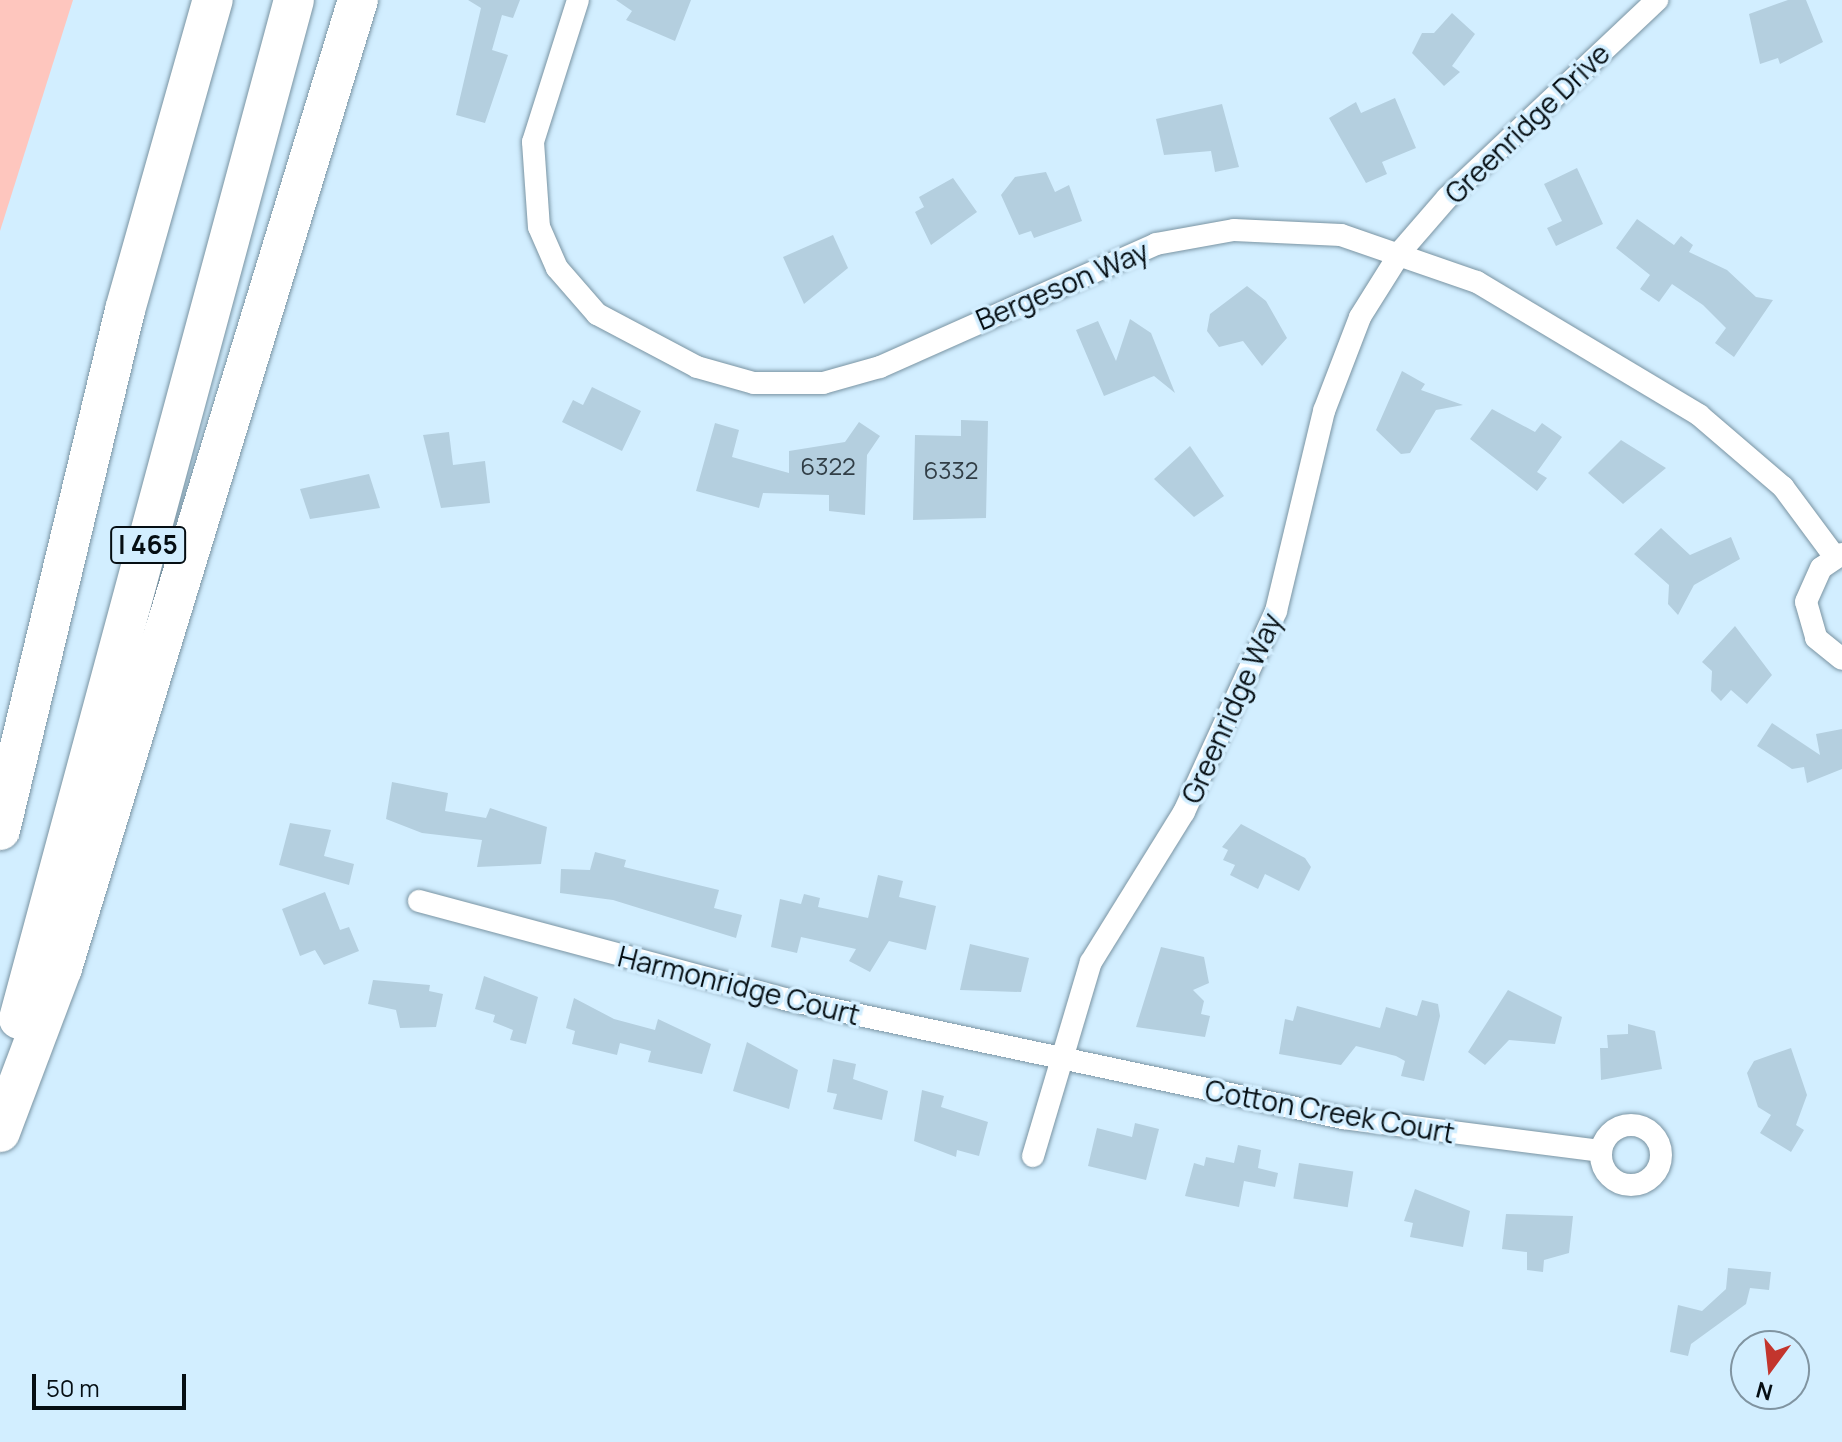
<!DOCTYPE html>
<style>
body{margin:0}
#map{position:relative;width:1842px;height:1442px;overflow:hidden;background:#d2eeff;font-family:Manrope,sans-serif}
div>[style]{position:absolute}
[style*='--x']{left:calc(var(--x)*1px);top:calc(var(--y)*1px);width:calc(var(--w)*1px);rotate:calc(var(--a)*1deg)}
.green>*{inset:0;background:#fec6be}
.building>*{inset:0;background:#b4cfdf;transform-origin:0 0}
.roads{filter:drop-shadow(0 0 2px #7a94a3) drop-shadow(0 0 2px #7a94a3)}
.street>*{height:22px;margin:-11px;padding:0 11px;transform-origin:11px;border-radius:11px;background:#fff}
.street>.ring{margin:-11px;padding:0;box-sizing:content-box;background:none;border:22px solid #fff;border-radius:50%}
.highway>*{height:40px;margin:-20px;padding:0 20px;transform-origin:20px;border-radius:20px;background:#fff}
span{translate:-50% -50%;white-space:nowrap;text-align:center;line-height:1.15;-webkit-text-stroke:7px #d2eeff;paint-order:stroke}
.number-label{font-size:24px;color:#313e46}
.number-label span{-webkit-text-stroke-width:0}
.shield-label span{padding:2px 6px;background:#d2eeff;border:2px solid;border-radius:6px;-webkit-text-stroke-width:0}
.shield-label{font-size:26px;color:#050e13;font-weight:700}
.street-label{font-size:28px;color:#050e13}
.north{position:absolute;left:1730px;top:1330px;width:80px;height:80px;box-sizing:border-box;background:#d2eeff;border:2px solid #8094a1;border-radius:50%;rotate:195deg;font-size:22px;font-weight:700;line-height:32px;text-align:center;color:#050e13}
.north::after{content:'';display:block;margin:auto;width:28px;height:36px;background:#c3352d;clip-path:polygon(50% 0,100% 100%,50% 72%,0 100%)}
.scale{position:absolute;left:32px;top:1374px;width:154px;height:36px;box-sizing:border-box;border:4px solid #050e13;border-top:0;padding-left:10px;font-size:24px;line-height:28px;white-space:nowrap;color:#050e13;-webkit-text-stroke:6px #d2eeff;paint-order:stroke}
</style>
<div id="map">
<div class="green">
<i style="clip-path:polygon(0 0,73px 0,0 231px)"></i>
</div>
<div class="building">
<i style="clip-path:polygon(468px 0,520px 0,513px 18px,502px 15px,492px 50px,508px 55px,485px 123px,456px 115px,481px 8px)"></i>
<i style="clip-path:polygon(616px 0,691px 0,675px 41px,626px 20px,632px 11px)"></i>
<i style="clip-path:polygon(1788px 0,1806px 0,1823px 42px,1780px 64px,1778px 58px,1760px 64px,1749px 14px)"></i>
<i style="clip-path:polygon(1452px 13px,1475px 34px,1452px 66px,1460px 72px,1444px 86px,1412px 53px,1422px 33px,1434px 33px)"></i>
<i style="clip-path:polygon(1395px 98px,1416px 148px,1382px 162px,1387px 174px,1366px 183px,1329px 118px,1356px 102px,1361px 113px)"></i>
<i style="clip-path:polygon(1222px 104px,1239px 167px,1215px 172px,1211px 151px,1164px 155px,1156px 119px)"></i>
<i style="clip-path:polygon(1577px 168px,1603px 224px,1556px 246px,1547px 228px,1562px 221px,1544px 184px)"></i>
<i style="clip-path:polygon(1046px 172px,1055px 192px,1069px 185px,1082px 221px,1034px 238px,1031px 231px,1019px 235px,1001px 195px,1015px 177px)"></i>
<i style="clip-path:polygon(953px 178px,977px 212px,931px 245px,915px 212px,924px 207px,919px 197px)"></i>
<i style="clip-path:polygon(1637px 219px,1674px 245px,1681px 236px,1693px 245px,1689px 252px,1727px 270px,1756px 297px,1773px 300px,1734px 357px,1715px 343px,1726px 328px,1703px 305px,1672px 284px,1659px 302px,1640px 289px,1650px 275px,1616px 248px)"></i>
<i style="clip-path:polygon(833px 235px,848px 268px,804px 304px,783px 257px)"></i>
<i style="clip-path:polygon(1247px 286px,1266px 301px,1287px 338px,1262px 366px,1243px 341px,1219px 347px,1207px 331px,1210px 314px)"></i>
<i style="clip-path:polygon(1130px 319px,1151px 333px,1175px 393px,1154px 376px,1104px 396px,1076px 330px,1098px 321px,1116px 361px)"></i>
<i style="clip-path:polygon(1402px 371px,1425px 384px,1421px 390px,1463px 405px,1436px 410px,1410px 453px,1401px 454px,1376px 430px)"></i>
<i style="clip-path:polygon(592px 387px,641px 411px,622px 451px,562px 422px,573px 400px,583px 405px)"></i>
<i style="clip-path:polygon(1492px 409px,1535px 432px,1542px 423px,1562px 437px,1537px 472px,1547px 478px,1537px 491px,1470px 439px)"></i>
<i style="clip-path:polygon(961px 420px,988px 421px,986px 518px,913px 520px,915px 435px,961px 436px)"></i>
<i style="clip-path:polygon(859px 422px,880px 436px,867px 455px,865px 515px,829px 511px,829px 495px,763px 493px,759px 508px,696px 491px,715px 423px,739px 430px,732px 457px,789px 473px,789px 451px,845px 442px)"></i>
<i style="clip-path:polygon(449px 432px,453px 465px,485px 461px,490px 503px,441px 508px,423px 435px)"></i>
<i style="clip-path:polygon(1621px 440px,1666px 468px,1623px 504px,1588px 473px)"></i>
<i style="clip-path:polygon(1190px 446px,1224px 496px,1194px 517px,1154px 479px)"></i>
<i style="clip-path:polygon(369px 474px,380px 508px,310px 519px,300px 489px)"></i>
<i style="clip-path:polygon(1661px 528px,1690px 555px,1731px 537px,1740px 559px,1694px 585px,1678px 615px,1668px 604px,1669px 585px,1634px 554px)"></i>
<i style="clip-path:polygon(1735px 626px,1772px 675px,1747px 704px,1731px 690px,1721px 701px,1711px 691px,1712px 671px,1702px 662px)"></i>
<i style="clip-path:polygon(1772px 723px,1820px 755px,1816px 734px,1842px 729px,1842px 769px,1807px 783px,1804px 767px,1792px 769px,1757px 746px)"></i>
<i style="clip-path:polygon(392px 782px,448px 793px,445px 811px,486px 818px,490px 808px,547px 827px,541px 864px,477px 867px,482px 840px,422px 833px,386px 819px)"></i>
<i style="clip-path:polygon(290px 823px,331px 830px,324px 856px,354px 864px,349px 885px,279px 865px)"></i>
<i style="clip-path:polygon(1241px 824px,1305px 858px,1311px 867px,1299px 891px,1265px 874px,1258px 889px,1230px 875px,1235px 865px,1223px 860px,1228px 850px,1222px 847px)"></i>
<i style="clip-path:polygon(595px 852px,626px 860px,624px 867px,719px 890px,714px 908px,742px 915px,736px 938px,613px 900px,560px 893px,561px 869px,590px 870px)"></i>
<i style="clip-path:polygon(878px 875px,903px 881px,899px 897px,936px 906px,926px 950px,889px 941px,870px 972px,849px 961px,856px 949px,801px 937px,797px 953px,771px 947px,780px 899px,801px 904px,804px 894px,820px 898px,818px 907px,868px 918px)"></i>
<i style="clip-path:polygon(325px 892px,340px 930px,349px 927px,359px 951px,324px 965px,315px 950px,300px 956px,282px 909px)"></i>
<i style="clip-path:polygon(970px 944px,1029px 958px,1021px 992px,960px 990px)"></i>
<i style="clip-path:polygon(1161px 947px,1204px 957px,1209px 983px,1193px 990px,1204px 1001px,1201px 1014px,1210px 1016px,1205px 1037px,1136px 1027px)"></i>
<i style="clip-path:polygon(484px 976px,538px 997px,526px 1044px,510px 1040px,513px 1030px,493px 1022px,495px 1015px,475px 1009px)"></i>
<i style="clip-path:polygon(373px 980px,430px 985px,429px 991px,443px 994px,436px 1027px,400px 1028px,396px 1010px,368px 1004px)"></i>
<i style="clip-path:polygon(1508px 990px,1562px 1017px,1555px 1044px,1509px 1040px,1485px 1065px,1468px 1052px)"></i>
<i style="clip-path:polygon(574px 998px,614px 1019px,655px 1030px,658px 1019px,711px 1044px,702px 1074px,648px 1062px,651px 1051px,620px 1043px,617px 1055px,572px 1044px,575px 1031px,566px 1028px)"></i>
<i style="clip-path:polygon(1422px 1000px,1438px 1004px,1440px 1016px,1424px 1081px,1401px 1076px,1405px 1061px,1396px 1056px,1356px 1046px,1341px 1065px,1279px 1054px,1285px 1019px,1293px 1021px,1297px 1006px,1380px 1028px,1386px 1007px,1417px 1016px)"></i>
<i style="clip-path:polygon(1628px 1024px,1655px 1031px,1662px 1069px,1601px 1080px,1600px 1048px,1608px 1048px,1607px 1035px,1628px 1034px)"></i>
<i style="clip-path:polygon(747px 1042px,798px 1070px,789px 1109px,733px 1091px)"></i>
<i style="clip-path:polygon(1791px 1048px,1807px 1095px,1796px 1125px,1804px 1130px,1791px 1152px,1760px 1133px,1771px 1115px,1758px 1107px,1747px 1073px,1754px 1061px)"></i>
<i style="clip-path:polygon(833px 1059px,856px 1064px,853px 1079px,888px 1091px,882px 1120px,833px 1109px,837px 1094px,827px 1092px)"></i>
<i style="clip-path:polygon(922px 1090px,944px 1096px,941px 1107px,988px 1122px,979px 1156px,957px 1150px,956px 1157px,914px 1141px)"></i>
<i style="clip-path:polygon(1135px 1123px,1159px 1129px,1146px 1180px,1088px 1166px,1097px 1128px,1132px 1137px)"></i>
<i style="clip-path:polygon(1238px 1145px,1261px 1150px,1258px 1168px,1278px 1173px,1275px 1187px,1244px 1181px,1239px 1207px,1185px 1196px,1194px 1163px,1204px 1166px,1206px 1157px,1234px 1163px)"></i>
<i style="left:1299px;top:1163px;width:55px;height:36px;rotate:9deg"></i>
<i style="clip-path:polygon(1415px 1189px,1470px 1211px,1463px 1247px,1410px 1237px,1413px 1223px,1404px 1221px)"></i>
<i style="clip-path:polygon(1506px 1214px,1573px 1216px,1569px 1253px,1544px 1260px,1543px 1272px,1527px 1270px,1527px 1252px,1502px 1249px)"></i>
<i style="clip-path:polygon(1728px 1268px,1771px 1272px,1769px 1290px,1750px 1288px,1746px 1304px,1691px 1344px,1688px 1356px,1670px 1352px,1678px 1305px,1702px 1311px,1726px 1289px)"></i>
</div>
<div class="roads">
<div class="street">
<i style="--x:578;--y:0;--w:149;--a:107.6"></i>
<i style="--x:533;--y:142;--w:85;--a:86"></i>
<i style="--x:539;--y:227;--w:45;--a:66.3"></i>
<i style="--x:557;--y:268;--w:61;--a:49"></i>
<i style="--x:597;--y:314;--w:113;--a:27.9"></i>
<i style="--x:697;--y:367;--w:59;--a:15.7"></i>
<i style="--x:754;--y:383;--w:69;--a:0"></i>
<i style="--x:823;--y:383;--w:59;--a:-15.7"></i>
<i style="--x:880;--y:367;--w:302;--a:-24"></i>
<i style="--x:1156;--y:244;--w:79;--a:-10.2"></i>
<i style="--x:1234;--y:230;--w:107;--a:2.7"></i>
<i style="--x:1341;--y:235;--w:144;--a:19.1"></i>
<i style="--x:1477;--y:282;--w:259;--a:30.9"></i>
<i style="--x:1699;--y:415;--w:111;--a:40.6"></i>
<i style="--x:1783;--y:487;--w:87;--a:53.4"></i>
<i style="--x:1842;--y:554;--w:25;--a:146"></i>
<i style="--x:1821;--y:568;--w:37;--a:114"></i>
<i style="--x:1806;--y:602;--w:37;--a:74"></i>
<i style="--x:1816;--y:638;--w:33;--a:39"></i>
<i style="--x:419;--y:901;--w:378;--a:15"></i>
<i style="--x:784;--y:999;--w:572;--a:12.02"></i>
<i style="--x:1343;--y:1118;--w:259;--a:7.3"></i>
<i class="ring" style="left:1601px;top:1125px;width:38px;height:38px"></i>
<i style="--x:1033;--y:1156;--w:202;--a:-73.4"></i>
<i style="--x:1091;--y:962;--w:176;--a:-58.2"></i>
<i style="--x:1184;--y:812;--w:221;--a:-65.4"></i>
<i style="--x:1276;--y:611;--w:206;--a:-76.5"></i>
<i style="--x:1324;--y:411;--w:101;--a:-69"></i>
<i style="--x:1360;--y:317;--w:79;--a:-57.9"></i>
<i style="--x:1402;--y:250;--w:69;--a:-49.1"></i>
<i style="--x:1447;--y:198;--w:289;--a:-43.3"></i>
</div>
<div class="highway">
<i style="--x:0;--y:830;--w:535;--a:-76.48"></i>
<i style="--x:125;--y:310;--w:322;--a:-74.2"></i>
<i style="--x:19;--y:1019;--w:1055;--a:-74.9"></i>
<i style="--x:0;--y:1132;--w:175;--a:-69.3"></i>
<i style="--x:62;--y:968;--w:1012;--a:-73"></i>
</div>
</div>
<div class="number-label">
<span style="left:828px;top:466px">6322</span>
<span style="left:951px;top:470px">6332</span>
</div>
<div class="shield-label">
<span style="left:148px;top:545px">I 465</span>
</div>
<div class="street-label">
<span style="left:1527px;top:123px;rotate:-44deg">Greenridge Drive</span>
<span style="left:1062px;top:285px;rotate:-23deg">Bergeson Way</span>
<span style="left:1231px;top:708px;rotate:-66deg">Greenridge Way</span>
<span style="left:739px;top:985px;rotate:14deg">Harmonridge Court</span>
<span style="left:1330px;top:1111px;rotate:10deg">Cotton Creek Court</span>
</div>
<div class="north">N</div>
<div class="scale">50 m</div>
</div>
